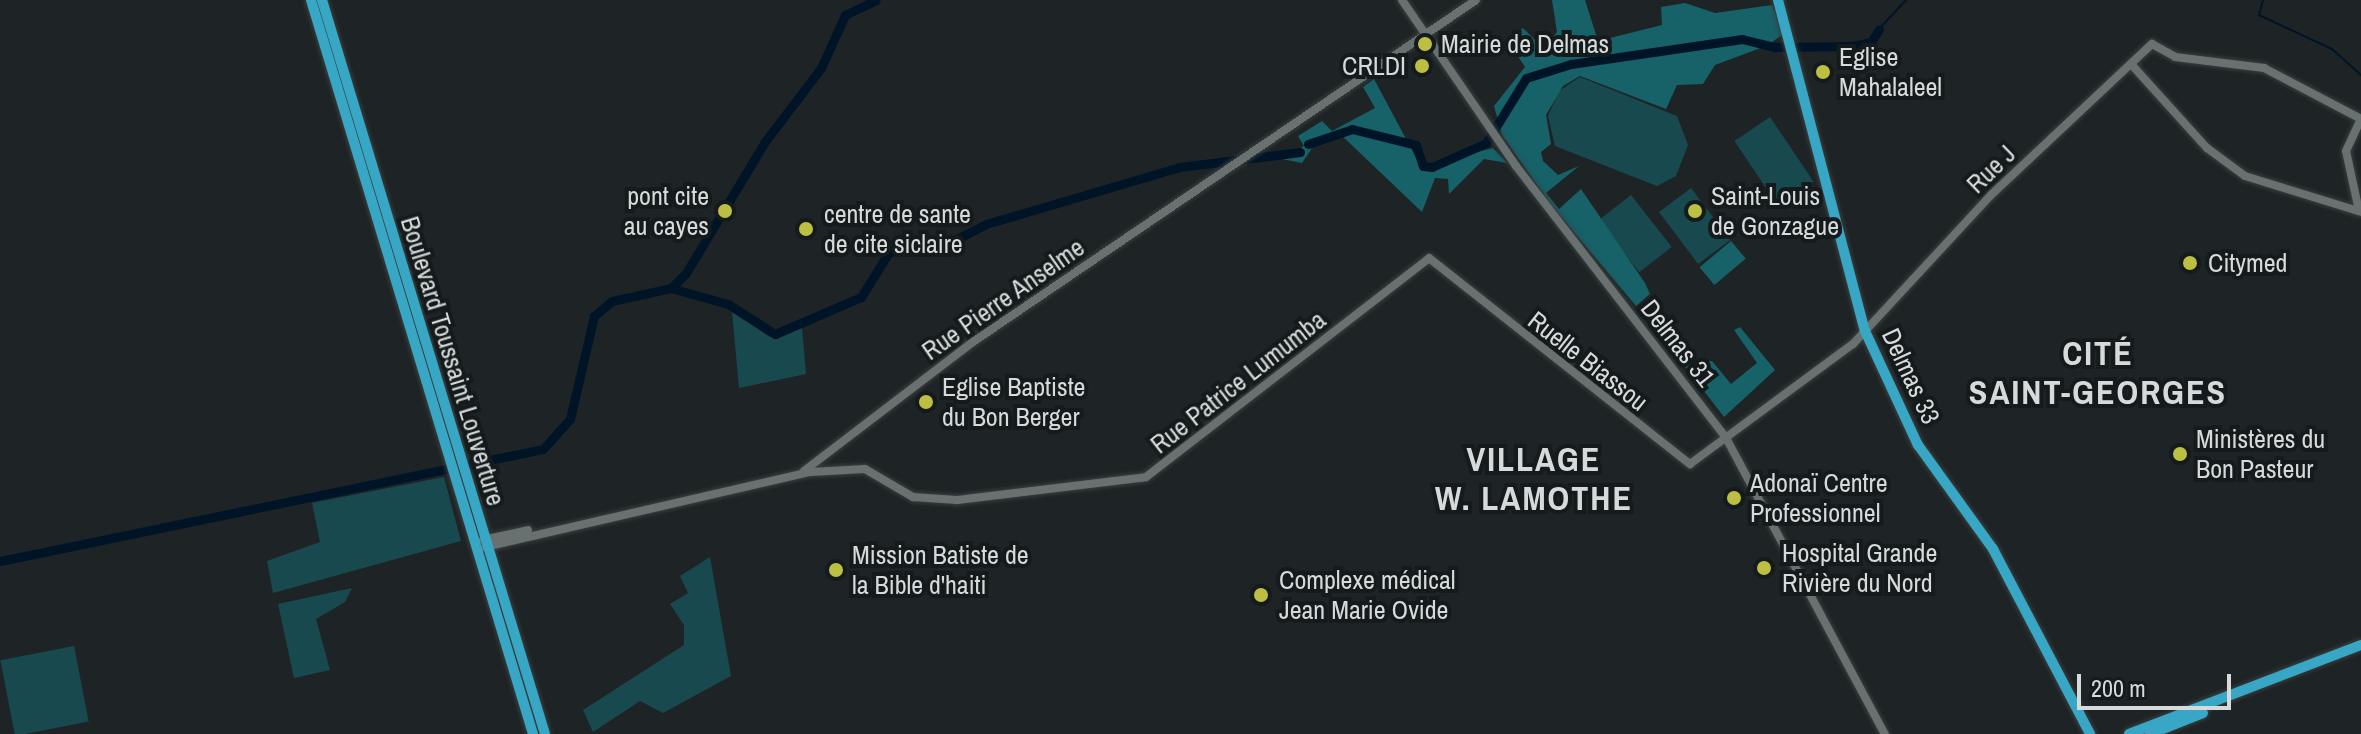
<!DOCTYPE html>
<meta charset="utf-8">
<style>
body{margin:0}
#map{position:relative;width:2361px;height:734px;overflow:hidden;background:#1e2425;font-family:"Archivo Narrow",sans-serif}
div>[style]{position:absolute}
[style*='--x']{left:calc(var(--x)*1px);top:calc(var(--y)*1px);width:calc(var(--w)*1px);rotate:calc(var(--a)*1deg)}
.green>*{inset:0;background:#18494e;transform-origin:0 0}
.forest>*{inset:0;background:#176169;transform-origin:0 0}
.stream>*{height:2px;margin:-1px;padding:0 1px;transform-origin:1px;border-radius:1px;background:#001428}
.river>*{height:9px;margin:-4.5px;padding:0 4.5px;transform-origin:4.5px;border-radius:4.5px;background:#001428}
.roads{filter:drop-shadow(0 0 2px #393f3f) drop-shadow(0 0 2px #393f3f)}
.minor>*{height:8px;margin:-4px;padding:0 4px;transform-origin:4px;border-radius:4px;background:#687070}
.major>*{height:10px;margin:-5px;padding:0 5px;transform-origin:5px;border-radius:5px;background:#37a7c5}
.dots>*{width:22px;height:22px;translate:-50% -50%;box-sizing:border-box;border:4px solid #151b1c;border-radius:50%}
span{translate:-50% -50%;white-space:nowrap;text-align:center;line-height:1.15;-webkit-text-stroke:8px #151b1c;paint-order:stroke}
.poi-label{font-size:26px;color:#d6dadb}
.left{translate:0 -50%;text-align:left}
.right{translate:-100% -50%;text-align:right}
.street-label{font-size:26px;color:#d6dadb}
.district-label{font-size:34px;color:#d6dadb;font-weight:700;letter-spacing:2px}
.scale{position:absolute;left:2077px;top:674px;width:154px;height:36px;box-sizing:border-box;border:4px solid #d6dadb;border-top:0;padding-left:10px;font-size:24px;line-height:28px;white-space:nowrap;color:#d6dadb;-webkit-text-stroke:6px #151b1c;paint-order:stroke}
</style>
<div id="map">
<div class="green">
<i style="clip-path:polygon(1580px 77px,1677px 116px,1688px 145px,1676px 176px,1657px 186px,1555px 146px,1548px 116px,1559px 91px)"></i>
<i style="left:1770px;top:117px;width:78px;height:43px;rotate:56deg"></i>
<i style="left:1691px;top:188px;width:65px;height:40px;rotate:53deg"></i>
<i style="left:1631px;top:195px;width:66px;height:41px;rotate:52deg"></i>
<i style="clip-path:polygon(732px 312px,770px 337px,802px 328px,806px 374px,739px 388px)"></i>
<i style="clip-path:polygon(444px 477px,461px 541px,273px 593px,267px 561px,320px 542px,312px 503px)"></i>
<i style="clip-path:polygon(710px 557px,731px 676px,663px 713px,640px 701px,593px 732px,583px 710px,684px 645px,684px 625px,670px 604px,688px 593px,680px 576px)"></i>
<i style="clip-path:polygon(352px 588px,345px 602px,316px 619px,330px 670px,294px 678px,278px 604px)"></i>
<i style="left:74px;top:646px;width:77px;height:75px;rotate:79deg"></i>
</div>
<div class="forest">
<i style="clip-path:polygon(1552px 0,1585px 0,1598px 41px,1662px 25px,1661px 7px,1685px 3px,1715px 13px,1772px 5px,1780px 23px,1782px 35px,1766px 46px,1715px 65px,1703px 84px,1677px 85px,1666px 109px,1580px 76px,1563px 86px,1546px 115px,1551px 144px,1541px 152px,1543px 161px,1558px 175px,1579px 166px,1546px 193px,1559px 209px,1581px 189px,1645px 283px,1650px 294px,1636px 306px,1552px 206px,1502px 135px,1494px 106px,1525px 67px,1508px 41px,1523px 28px,1543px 48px,1557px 32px)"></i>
<i style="clip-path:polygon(1374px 79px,1421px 167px,1493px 148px,1507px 163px,1484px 159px,1449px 194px,1448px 179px,1435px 178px,1422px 212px,1338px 132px,1316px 142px,1302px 163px,1282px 159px,1304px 146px,1298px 136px,1322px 121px,1332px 131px,1375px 108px,1363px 87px)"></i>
<i style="left:1731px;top:241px;width:23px;height:41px;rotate:50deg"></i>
<i style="clip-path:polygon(1740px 327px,1775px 370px,1724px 417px,1683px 364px,1712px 361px,1731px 384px,1757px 363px,1734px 330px)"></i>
</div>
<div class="stream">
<i style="--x:2263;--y:0;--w:16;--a:105"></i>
<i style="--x:2259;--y:15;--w:81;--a:25"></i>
<i style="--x:2332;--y:49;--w:39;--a:42"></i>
<i style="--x:1879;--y:29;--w:40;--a:-47"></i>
</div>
<div class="river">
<i style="--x:1308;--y:144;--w:46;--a:-18.8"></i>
<i style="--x:1352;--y:129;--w:66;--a:14"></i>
<i style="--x:1416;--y:145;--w:22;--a:72"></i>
<i style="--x:1423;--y:166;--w:9;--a:6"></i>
<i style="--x:1432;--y:167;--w:59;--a:-24"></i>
<i style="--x:1486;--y:143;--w:76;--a:-58.4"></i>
<i style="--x:1526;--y:78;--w:47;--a:-17.3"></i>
<i style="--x:1571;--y:64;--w:173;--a:-8.3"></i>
<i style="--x:1742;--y:39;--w:34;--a:14"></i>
<i style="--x:1775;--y:47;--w:77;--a:-0.7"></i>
<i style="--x:1852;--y:46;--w:19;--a:-12"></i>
<i style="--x:1871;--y:42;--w:15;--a:-58"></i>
<i style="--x:671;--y:288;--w:59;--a:15.7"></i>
<i style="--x:728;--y:304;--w:56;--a:32.6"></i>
<i style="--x:775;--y:334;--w:94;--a:-23.3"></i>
<i style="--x:861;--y:297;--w:53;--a:-58.1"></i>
<i style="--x:889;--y:252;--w:54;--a:-6.3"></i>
<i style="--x:943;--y:246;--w:48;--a:-27.1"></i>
<i style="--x:986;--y:224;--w:202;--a:-16.4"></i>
<i style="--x:1180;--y:167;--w:121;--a:-7.1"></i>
<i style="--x:0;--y:561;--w:554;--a:-11.65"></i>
<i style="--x:543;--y:449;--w:40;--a:-48"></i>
<i style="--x:570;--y:419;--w:106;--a:-76.9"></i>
<i style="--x:594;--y:316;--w:23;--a:-40"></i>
<i style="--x:612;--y:301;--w:60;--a:-12.4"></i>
<i style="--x:671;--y:288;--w:21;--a:-45"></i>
<i style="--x:686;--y:273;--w:152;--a:-59"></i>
<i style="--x:764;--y:143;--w:94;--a:-52.8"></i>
<i style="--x:821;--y:68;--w:58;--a:-65.6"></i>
<i style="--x:845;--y:15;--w:34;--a:-26"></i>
</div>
<div class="roads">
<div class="minor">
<i style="--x:1402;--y:0;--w:201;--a:55.5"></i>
<i style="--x:1516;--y:166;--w:344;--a:52.3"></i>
<i style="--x:1726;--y:438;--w:336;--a:61.8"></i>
<i style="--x:2131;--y:64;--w:113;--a:47.9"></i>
<i style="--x:2207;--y:148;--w:47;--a:36.4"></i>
<i style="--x:2245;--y:176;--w:121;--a:17.2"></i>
<i style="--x:2359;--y:211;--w:61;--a:-102.2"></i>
<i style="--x:2346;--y:151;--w:35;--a:-65"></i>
<i style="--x:804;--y:471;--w:213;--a:-37.4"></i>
<i style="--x:973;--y:342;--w:608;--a:-34.21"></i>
<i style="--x:483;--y:540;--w:46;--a:-12.5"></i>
<i style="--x:485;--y:547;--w:335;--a:-13"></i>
<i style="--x:811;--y:472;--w:54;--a:-3.2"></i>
<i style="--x:865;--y:469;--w:56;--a:30.3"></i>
<i style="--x:913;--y:497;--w:44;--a:3.9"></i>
<i style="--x:957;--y:500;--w:190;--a:-6.9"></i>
<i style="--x:1146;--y:477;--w:358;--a:-37.7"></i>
<i style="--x:1429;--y:258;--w:333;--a:38.3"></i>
<i style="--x:1690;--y:464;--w:202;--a:-36.4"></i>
<i style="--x:1853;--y:344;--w:203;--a:-47.2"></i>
<i style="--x:1991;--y:195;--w:221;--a:-43.2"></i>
<i style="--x:2152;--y:44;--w:26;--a:29"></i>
<i style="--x:2175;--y:57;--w:90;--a:7"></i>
<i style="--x:2264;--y:68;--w:110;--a:27.7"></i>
</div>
<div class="major">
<i style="--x:311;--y:0;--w:767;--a:73.17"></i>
<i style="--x:322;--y:0;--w:767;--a:73.1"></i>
<i style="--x:1778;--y:0;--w:342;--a:75.3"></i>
<i style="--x:1865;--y:331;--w:126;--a:65.1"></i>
<i style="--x:1918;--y:445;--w:128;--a:54.2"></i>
<i style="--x:1993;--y:549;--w:209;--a:62.3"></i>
<i style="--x:2129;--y:734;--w:248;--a:-21"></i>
<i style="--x:2150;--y:734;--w:57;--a:-21.6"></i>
</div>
</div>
<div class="dots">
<i style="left:1425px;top:44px;background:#bdbf43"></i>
<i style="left:1422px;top:66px;background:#bdbf43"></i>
<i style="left:1823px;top:72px;background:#bdbf43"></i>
<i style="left:725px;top:211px;background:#bdbf43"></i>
<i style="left:1695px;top:211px;background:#bdbf43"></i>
<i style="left:806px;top:229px;background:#bdbf43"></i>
<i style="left:2190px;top:263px;background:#bdbf43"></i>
<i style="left:926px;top:402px;background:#bdbf43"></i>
<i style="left:2180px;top:454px;background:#bdbf43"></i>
<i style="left:1734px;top:498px;background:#bdbf43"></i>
<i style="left:1764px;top:568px;background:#bdbf43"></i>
<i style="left:836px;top:570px;background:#bdbf43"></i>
<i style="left:1261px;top:595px;background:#bdbf43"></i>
</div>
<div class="poi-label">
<span class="left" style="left:1441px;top:44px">Mairie de Delmas</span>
<span class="left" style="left:1839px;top:72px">Eglise<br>Mahalaleel</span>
<span class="right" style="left:1406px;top:66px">CRLDI</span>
<span class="right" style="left:709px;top:211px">pont cite<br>au cayes</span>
<span class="left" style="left:1711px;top:211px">Saint-Louis<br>de Gonzague</span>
<span class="left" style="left:824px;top:229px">centre de sante<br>de cite siclaire</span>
<span class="left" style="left:2208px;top:263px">Citymed</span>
<span class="left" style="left:942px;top:402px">Eglise Baptiste<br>du Bon Berger</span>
<span class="left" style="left:2196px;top:454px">Ministères du<br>Bon Pasteur</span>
<span class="left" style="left:1750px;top:498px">Adonaï Centre<br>Professionnel</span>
<span class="left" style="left:1782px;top:568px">Hospital Grande<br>Rivière du Nord</span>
<span class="left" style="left:852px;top:570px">Mission Batiste de<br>la Bible d'haiti</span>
<span class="left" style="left:1279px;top:595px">Complexe médical<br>Jean Marie Ovide</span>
</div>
<div class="street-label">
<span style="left:1991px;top:169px;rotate:-44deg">Rue J</span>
<span style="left:1003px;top:299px;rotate:-35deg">Rue Pierre Anselme</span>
<span style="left:1678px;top:343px;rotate:52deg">Delmas 31</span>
<span style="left:453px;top:361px;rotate:73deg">Boulevard Toussaint Louverture</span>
<span style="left:1588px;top:361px;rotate:38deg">Ruelle Biassou</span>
<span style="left:1911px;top:376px;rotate:65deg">Delmas 33</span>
<span style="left:1238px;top:382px;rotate:-38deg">Rue Patrice Lumumba</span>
</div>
<div class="district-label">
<span style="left:2098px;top:373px">CITÉ<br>SAINT-GEORGES</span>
<span style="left:1534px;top:479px">VILLAGE<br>W. LAMOTHE</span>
</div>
<div class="scale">200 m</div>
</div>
